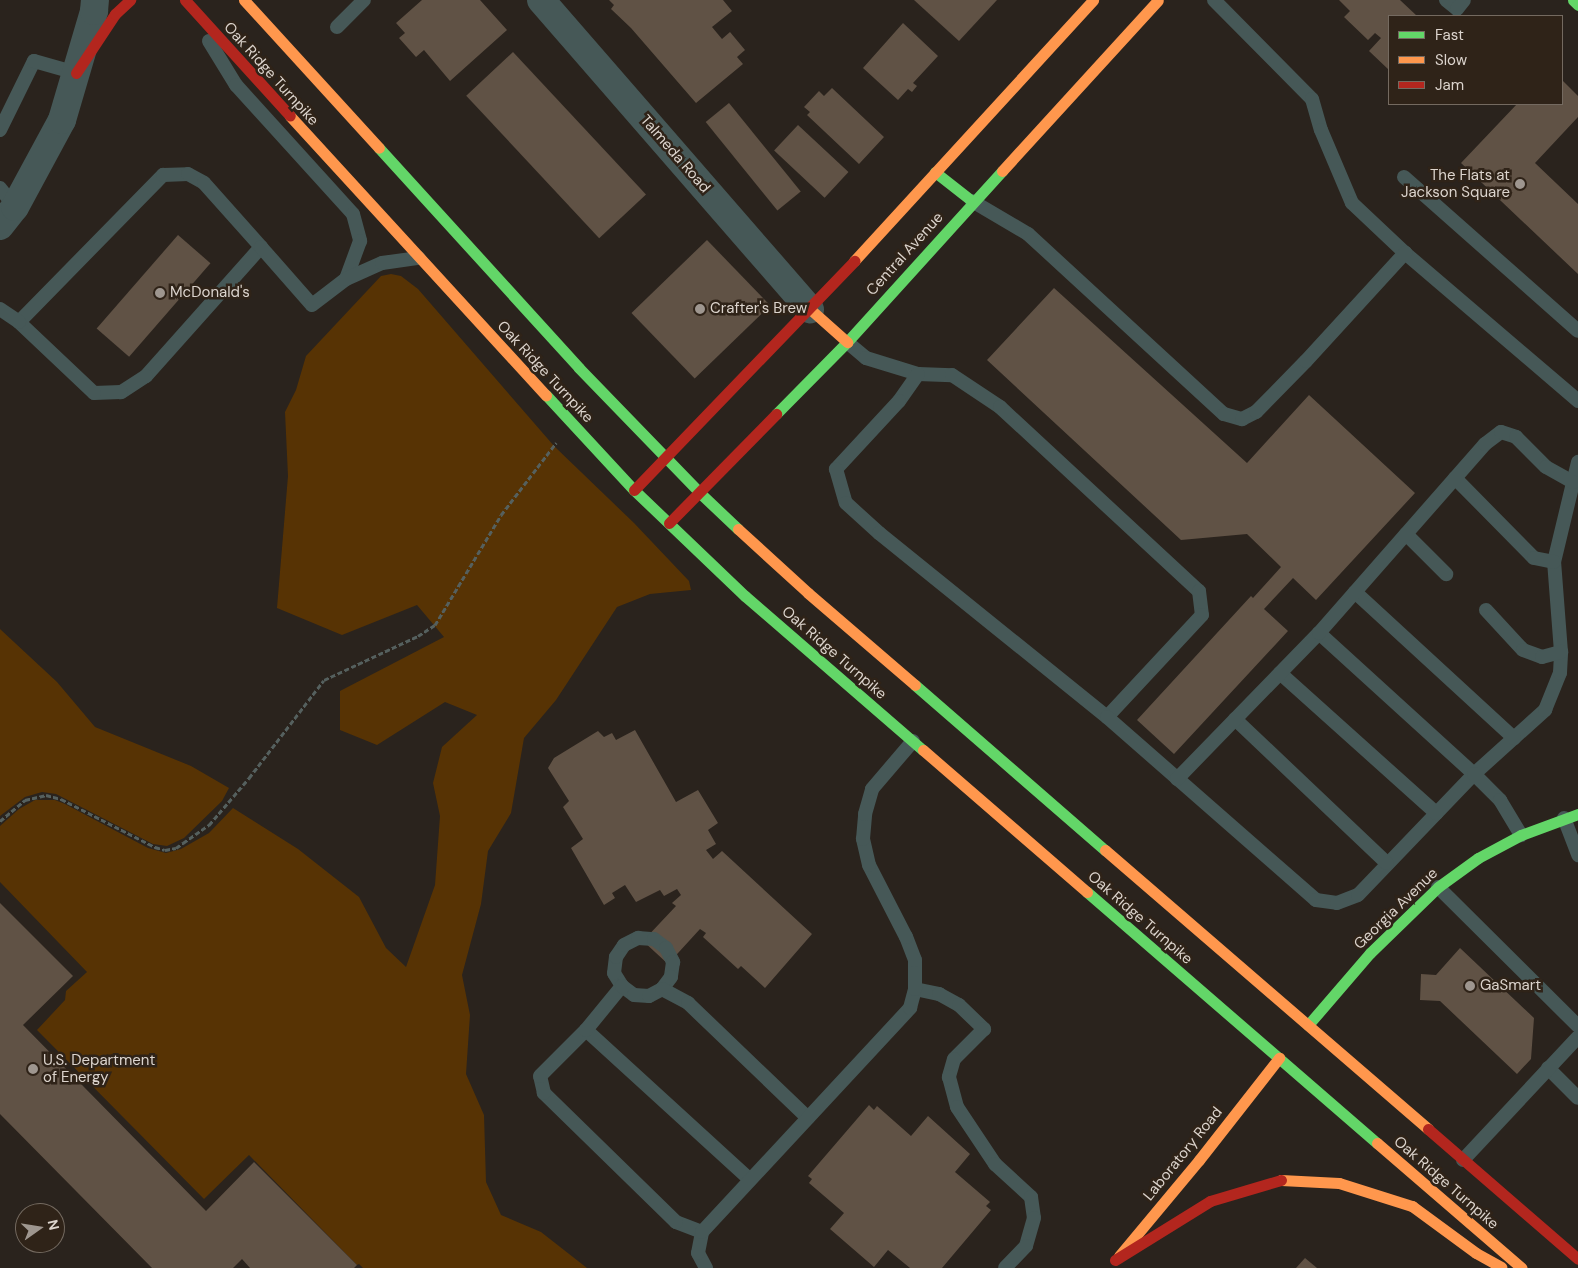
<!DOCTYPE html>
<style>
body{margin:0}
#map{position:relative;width:1578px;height:1268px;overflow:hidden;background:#2a231d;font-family:"DM Sans",sans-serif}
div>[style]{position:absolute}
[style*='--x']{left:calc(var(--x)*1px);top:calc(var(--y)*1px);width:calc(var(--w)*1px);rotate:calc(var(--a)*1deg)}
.green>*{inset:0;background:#573304}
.building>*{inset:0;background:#605245;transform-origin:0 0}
.path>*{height:3px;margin-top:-1.5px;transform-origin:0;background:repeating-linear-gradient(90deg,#55605e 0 5px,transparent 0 7.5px)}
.lane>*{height:14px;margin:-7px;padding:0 7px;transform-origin:7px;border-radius:7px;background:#465857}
.street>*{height:28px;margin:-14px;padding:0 14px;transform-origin:14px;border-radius:14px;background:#465857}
.fast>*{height:11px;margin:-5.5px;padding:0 5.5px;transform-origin:5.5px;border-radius:5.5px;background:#63d668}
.slow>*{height:11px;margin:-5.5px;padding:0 5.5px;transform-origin:5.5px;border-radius:5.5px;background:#ff974d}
.jam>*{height:11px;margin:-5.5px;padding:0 5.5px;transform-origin:5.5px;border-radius:5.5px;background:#b3261e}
.dots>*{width:14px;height:14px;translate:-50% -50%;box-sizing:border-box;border:2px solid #2f2318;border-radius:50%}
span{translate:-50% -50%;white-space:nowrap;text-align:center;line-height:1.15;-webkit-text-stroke:5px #2f2318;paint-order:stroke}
.street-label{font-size:15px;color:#dcd4cd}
.poi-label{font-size:15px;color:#dcd4cd}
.right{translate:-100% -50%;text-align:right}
.left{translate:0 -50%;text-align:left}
.legend{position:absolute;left:1388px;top:15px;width:175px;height:90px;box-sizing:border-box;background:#2f2318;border:1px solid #746a60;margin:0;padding:6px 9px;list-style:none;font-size:15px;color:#dcd4cd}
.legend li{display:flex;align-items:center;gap:10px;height:25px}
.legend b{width:25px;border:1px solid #746a60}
.north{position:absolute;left:15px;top:1203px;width:50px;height:50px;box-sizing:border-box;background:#2f2318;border:1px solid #746a60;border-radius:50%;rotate:77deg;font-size:14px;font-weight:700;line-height:20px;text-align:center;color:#dcd4cd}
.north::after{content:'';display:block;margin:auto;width:18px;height:22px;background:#9e968f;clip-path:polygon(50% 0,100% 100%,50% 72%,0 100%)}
</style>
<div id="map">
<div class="green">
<i style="clip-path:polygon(391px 274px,401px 276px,418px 289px,554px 446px,634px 523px,689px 581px,691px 590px,650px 594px,617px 607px,556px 700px,524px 738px,511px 813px,488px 851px,481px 904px,462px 975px,470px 1015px,466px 1074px,484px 1115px,486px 1182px,501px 1215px,541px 1232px,587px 1268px,363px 1268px,359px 1264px,357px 1265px,249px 1155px,204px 1199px,37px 1030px,65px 1000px,66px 991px,87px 972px,0 882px,0 826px,19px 809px,35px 800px,55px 800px,65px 804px,148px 848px,166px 853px,181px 849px,209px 833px,233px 808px,298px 849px,359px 897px,386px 948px,406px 967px,435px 885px,440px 816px,433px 783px,442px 747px,477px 715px,445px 702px,377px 745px,340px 730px,340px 691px,444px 637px,417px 605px,342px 635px,277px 608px,288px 476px,285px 412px,296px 390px,306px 356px,381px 276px)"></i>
<i style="clip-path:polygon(0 629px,57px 682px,95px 727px,191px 766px,229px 788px,222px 801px,184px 838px,167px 846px,153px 844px,56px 794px,42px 792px,25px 797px,0 816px)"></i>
</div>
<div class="building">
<i style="clip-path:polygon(422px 0,480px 0,507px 30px,450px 81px,424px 50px,416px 57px,399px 38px,405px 33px,396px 23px)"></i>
<i style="clip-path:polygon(609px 0,723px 0,732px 11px,712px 27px,722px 39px,730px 32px,745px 50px,737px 57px,743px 64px,696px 103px,631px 28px,611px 9px,614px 5px)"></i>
<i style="clip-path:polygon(914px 0,997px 0,959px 41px)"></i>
<i style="clip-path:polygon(1339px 0,1400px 0,1417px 16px,1389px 16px,1389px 70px,1369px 51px,1381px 38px,1375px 33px,1368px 40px,1344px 17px,1350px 11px)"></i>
<i style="clip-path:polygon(903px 23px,938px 56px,913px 83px,917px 86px,912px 92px,908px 89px,898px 100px,863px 68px)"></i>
<i style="left:513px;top:52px;width:195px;height:64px;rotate:47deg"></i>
<i style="clip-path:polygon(1562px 80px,1578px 96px,1578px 117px,1535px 163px,1578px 204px,1578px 274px,1461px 163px,1517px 104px,1562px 104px)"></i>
<i style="clip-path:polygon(832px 88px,884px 137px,859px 164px,807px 115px,810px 112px,804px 107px,819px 91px,824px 96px)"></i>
<i style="left:729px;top:103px;width:114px;height:30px;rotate:51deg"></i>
<i style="left:798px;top:125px;width:69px;height:35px;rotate:43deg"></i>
<i style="left:178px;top:235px;width:43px;height:124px;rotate:41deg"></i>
<i style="left:707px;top:240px;width:91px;height:105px;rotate:46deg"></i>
<i style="clip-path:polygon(1054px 288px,1247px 463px,1309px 395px,1415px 493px,1316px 600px,1293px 578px,1264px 609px,1288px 631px,1174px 754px,1137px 720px,1251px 596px,1253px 598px,1281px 567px,1247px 534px,1181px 540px,987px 360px)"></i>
<i style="clip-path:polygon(635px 730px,676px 802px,698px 790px,718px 823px,708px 830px,716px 844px,706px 850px,713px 859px,722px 851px,812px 934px,765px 988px,741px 966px,738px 969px,703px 937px,706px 933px,700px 929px,668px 964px,643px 941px,676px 906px,672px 903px,681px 895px,677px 889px,664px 896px,660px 890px,636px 902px,625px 885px,612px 893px,615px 898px,604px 905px,571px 848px,583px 839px,563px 807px,569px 801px,548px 768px,554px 758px,598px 731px,604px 737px,612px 733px,616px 740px)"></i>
<i style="clip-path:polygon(0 903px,73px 976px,23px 1025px,206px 1211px,254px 1162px,357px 1265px,354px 1268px,250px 1268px,242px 1259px,233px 1268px,152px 1268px,0 1114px)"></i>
<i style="clip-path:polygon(1460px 948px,1534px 1018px,1531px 1059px,1517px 1074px,1440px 1001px,1420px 1000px,1421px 974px,1436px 975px)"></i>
<i style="clip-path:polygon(869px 1105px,874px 1110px,877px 1106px,911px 1136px,928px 1116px,970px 1154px,955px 1172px,990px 1202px,986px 1206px,991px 1210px,942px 1268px,910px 1268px,888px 1250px,874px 1267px,830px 1229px,844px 1213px,809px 1183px,812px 1179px,808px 1176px)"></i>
<i style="clip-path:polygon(1305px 1258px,1317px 1268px,1296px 1268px)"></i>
</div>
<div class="path">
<i style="--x:0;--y:821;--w:33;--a:-40"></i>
<i style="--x:25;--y:800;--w:22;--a:-13"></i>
<i style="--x:46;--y:795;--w:16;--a:15"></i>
<i style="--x:61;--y:799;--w:106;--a:27.1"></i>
<i style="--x:155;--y:847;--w:10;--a:17"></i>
<i style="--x:165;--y:850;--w:11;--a:-10"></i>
<i style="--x:176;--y:848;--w:9;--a:-36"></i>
<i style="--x:183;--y:843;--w:32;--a:-35"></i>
<i style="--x:209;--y:825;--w:62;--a:-49.6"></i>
<i style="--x:249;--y:778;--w:123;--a:-52.6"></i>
<i style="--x:324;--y:680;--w:104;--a:-25.1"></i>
<i style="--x:418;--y:636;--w:20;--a:-33"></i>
<i style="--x:435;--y:625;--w:128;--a:-59"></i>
<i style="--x:501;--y:515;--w:91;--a:-52.6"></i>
</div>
<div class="lane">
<i style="--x:1214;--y:0;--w:139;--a:45.3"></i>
<i style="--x:1312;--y:99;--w:32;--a:74"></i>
<i style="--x:1321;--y:130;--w:79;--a:67"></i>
<i style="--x:1352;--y:203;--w:73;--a:43.3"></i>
<i style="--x:1405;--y:253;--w:228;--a:40.5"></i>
<i style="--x:1446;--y:0;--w:14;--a:39"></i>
<i style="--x:1457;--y:9;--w:11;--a:-52"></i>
<i style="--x:337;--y:27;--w:38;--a:-45"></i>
<i style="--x:209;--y:41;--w:52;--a:58.5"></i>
<i style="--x:236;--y:85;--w:174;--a:47.8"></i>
<i style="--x:353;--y:214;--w:28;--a:75"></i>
<i style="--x:360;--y:241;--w:40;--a:110.2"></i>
<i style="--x:0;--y:130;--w:77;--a:-63.8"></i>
<i style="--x:34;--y:61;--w:44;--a:15.9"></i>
<i style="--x:1404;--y:177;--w:232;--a:41.5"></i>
<i style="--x:0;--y:188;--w:24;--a:52"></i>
<i style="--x:972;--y:201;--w:65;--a:30.5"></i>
<i style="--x:1028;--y:234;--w:266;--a:42.6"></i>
<i style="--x:1224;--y:414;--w:19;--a:16"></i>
<i style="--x:1242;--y:419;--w:16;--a:-27"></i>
<i style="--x:1256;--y:412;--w:71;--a:-45.6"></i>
<i style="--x:1306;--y:361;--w:147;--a:-47.5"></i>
<i style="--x:261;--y:247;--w:173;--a:131.7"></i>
<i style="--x:146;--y:376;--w:30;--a:147"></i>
<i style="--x:121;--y:392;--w:27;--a:178"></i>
<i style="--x:94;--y:393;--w:103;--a:-136.6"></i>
<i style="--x:19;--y:322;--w:206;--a:-45.6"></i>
<i style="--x:163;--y:175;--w:25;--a:-2"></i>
<i style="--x:188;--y:174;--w:18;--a:29"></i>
<i style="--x:204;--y:183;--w:86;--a:48.3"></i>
<i style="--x:261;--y:247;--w:77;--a:48.7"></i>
<i style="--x:312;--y:305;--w:43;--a:-37.4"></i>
<i style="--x:346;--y:279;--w:39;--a:-24"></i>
<i style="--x:382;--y:263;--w:37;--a:-8"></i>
<i style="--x:0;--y:309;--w:23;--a:34"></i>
<i style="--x:847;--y:342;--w:25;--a:40"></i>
<i style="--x:866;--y:358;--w:54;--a:17.1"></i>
<i style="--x:918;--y:374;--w:34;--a:2"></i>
<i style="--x:952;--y:375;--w:58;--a:33.7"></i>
<i style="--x:1000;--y:407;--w:271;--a:42.8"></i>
<i style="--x:1199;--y:591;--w:24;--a:83"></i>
<i style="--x:1202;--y:615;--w:139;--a:133"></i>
<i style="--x:918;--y:374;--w:33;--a:125"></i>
<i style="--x:899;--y:401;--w:93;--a:132.8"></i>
<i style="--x:836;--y:469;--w:35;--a:74"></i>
<i style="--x:846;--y:503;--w:45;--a:42.3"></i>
<i style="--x:879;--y:533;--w:293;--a:38.9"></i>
<i style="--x:1107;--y:717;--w:278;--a:41.2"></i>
<i style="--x:1316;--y:900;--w:21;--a:8"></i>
<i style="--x:1337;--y:903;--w:22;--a:-21"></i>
<i style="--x:1358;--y:895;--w:168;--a:-46.2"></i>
<i style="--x:1474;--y:774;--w:96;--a:-42"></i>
<i style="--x:1545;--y:710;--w:40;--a:-68"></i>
<i style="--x:1560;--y:673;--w:21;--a:-87"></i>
<i style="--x:1561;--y:652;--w:90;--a:-94.4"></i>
<i style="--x:1554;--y:562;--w:103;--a:-76.5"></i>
<i style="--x:1455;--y:478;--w:112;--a:45.4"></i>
<i style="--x:1534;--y:558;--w:20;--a:11"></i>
<i style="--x:1406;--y:534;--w:57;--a:45"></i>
<i style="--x:1355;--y:592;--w:216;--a:42.6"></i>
<i style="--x:1486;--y:610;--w:54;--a:47.2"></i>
<i style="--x:1523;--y:650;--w:20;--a:20"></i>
<i style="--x:1542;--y:657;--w:20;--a:-15"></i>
<i style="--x:1319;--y:633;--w:210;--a:42.3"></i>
<i style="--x:1474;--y:774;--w:37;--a:45"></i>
<i style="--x:1500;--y:800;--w:41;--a:59"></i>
<i style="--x:1280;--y:673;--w:210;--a:41.9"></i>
<i style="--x:1235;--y:719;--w:209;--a:43.5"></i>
<i style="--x:1177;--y:779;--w:204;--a:-45.8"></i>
<i style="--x:1319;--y:633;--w:252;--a:-48.7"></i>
<i style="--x:1485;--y:444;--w:20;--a:-37"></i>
<i style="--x:1501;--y:432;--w:16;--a:18"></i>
<i style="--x:1516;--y:437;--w:42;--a:45"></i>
<i style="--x:1546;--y:467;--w:31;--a:29"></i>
<i style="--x:1564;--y:818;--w:40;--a:69"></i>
<i style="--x:1438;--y:887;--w:197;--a:44.8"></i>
<i style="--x:622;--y:986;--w:15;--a:-122"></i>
<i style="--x:614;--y:973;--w:16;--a:-83"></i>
<i style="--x:616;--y:957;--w:14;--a:-56"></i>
<i style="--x:624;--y:945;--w:16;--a:-27"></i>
<i style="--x:638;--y:938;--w:16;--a:4"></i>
<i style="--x:654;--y:939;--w:15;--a:37"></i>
<i style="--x:666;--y:948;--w:16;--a:63"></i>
<i style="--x:673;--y:962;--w:15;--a:98"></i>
<i style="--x:671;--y:977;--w:15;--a:127"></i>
<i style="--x:915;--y:989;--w:25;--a:12"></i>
<i style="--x:939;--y:994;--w:23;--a:29"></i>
<i style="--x:959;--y:1005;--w:35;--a:44"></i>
<i style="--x:984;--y:1029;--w:42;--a:135"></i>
<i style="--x:954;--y:1059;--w:19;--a:106"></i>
<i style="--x:949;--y:1077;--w:31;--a:75"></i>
<i style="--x:957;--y:1107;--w:69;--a:56.3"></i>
<i style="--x:995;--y:1164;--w:49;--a:42.5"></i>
<i style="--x:1031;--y:1197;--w:21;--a:82"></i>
<i style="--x:1034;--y:1218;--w:29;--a:106"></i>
<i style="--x:1026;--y:1246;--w:30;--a:134"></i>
<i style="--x:586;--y:1030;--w:222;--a:42.4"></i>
<i style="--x:1548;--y:1068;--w:42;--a:45"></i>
<i style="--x:1463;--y:1160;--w:168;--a:-46.9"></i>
<i style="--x:702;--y:1232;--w:28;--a:-159"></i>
<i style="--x:676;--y:1222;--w:185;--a:-135.7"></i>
<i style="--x:544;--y:1093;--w:17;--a:-103"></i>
<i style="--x:540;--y:1076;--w:65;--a:-45"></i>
<i style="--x:586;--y:1030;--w:57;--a:-50.7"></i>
<i style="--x:622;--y:986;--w:15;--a:37"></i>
<i style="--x:634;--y:995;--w:15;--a:4"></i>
<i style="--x:649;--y:996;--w:15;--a:-28"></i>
<i style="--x:662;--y:989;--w:30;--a:28"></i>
<i style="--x:688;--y:1003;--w:166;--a:43.8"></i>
<i style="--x:706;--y:1268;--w:17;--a:-118"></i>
<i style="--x:698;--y:1253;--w:21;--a:-79"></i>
<i style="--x:702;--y:1232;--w:306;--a:-47.1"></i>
<i style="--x:910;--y:1008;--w:20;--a:-75"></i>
<i style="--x:915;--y:989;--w:29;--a:-90"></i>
<i style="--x:915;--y:960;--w:25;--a:-111"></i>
<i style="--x:906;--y:937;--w:81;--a:-117.2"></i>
<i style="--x:869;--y:865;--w:27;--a:-103"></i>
<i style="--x:863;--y:839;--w:25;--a:-85"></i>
<i style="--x:865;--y:814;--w:26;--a:-74"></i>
<i style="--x:872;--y:789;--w:63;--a:-49.5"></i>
</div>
<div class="street">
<i style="--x:541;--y:0;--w:410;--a:49"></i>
<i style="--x:0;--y:226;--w:24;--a:-52"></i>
<i style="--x:15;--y:207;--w:99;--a:-61.6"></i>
<i style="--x:62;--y:120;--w:114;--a:-73.6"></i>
<i style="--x:94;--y:11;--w:11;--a:-85"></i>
</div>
<div class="fast">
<i style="--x:1573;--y:0;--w:7;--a:45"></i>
<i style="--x:379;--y:148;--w:297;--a:47.7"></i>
<i style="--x:579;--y:368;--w:174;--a:45.9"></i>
<i style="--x:700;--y:493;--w:52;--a:43.5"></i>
<i style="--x:935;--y:172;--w:47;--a:38.1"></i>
<i style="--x:546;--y:395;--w:129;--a:47.2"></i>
<i style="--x:634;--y:490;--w:153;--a:43.7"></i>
<i style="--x:745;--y:596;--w:235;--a:40.9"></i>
<i style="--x:776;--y:414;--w:101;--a:-45.4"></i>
<i style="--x:847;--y:342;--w:231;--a:-47.8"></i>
<i style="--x:915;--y:685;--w:252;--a:41"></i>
<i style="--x:1087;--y:892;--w:384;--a:40.9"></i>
<i style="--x:1308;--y:1025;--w:95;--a:-49.3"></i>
<i style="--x:1370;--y:953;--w:95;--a:-44.1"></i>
<i style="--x:1438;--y:887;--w:49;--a:-35.9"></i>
<i style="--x:1478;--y:858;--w:49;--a:-28.1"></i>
<i style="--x:1521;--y:835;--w:61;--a:-20.2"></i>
</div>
<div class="slow">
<i style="--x:244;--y:0;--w:200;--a:47.6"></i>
<i style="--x:290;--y:116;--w:379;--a:47.5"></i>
<i style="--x:1002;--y:171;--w:231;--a:-47.6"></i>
<i style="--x:854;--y:261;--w:354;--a:-47.5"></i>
<i style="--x:810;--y:309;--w:50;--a:41.7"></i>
<i style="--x:738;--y:529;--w:95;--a:42.4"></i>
<i style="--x:808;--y:593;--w:141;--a:40.7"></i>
<i style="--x:923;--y:750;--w:217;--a:40.9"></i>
<i style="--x:1105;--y:850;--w:427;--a:40.8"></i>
<i style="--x:1377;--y:1143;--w:191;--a:40.8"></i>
<i style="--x:1281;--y:1180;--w:58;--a:3"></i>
<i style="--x:1339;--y:1183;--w:77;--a:17.5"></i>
<i style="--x:1412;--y:1206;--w:79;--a:36.3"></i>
<i style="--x:1476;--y:1253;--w:29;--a:29"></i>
<i style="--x:1119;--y:1256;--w:125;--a:-50.2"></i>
<i style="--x:1199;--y:1160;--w:130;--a:-51.9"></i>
</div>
<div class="jam">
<i style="--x:185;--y:0;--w:156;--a:47.8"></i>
<i style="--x:76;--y:73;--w:71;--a:-56.5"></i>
<i style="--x:115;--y:14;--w:21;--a:-43"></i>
<i style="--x:634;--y:490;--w:318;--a:-46.1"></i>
<i style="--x:669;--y:523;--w:153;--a:-45.5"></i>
<i style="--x:1428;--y:1129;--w:198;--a:40.9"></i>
<i style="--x:1115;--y:1260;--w:112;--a:-31.8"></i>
<i style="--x:1210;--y:1201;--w:74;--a:-16.5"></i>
</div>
<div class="dots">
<i style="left:1520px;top:184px;background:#9e968f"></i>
<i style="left:160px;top:293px;background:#9e968f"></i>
<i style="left:700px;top:309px;background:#9e968f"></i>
<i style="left:1470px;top:986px;background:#9e968f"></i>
<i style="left:33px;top:1069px;background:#9e968f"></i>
</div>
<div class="street-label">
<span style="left:271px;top:74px;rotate:48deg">Oak Ridge Turnpike</span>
<span style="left:675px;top:154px;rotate:49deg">Talmeda Road</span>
<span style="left:905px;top:254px;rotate:-48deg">Central Avenue</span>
<span style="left:545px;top:372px;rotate:47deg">Oak Ridge Turnpike</span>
<span style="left:834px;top:653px;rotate:41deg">Oak Ridge Turnpike</span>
<span style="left:1396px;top:909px;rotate:-44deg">Georgia Avenue</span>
<span style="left:1140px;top:918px;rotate:41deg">Oak Ridge Turnpike</span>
<span style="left:1183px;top:1154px;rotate:-51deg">Laboratory Road</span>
<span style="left:1446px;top:1183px;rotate:41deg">Oak Ridge Turnpike</span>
</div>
<div class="poi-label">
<span class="right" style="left:1510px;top:184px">The Flats at<br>Jackson Square</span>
<span class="left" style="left:170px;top:293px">McDonald's</span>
<span class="left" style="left:710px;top:309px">Crafter's Brew</span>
<span class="left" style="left:1480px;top:986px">GaSmart</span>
<span class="left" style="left:43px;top:1069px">U.S. Department<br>of Energy</span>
</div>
<ul class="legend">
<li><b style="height:6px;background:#63d668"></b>Fast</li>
<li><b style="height:6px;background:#ff974d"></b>Slow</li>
<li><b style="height:6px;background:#b3261e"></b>Jam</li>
</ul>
<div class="north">N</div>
</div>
